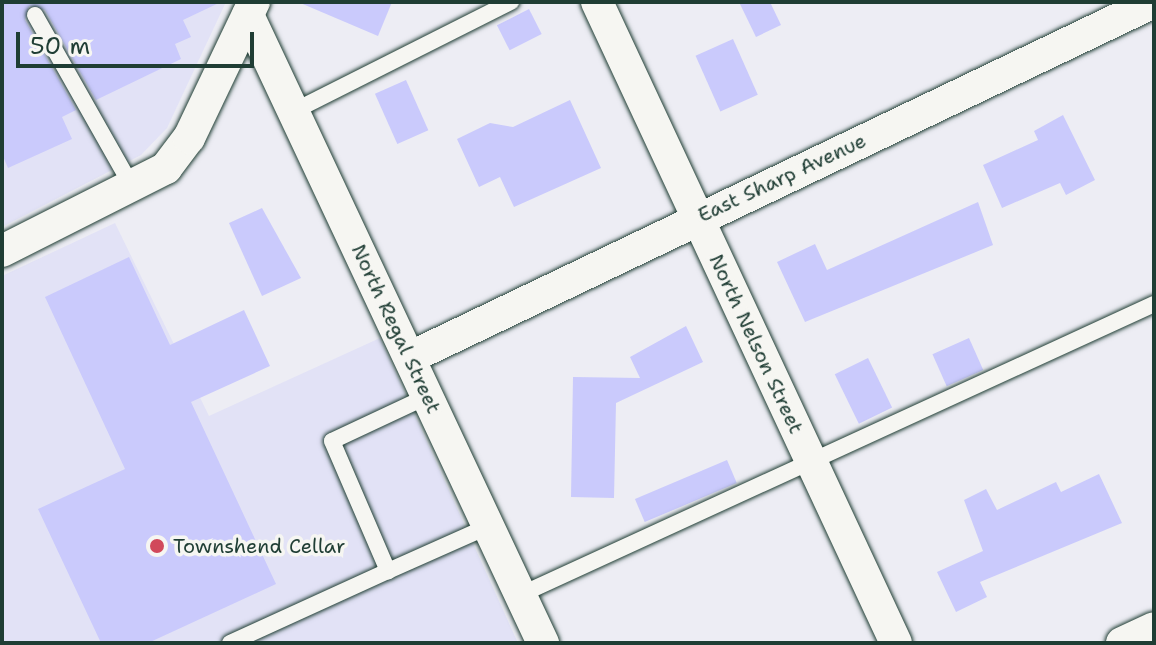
<!DOCTYPE html>
<style>
body{margin:0}
#map{position:relative;width:1156px;height:645px;overflow:hidden;background:#ededf4;font-family:"Shantell Sans",sans-serif}
div>[style]{position:absolute}
[style*='--x']{left:calc(var(--x)*1px);top:calc(var(--y)*1px);width:calc(var(--w)*1px);rotate:calc(var(--a)*1deg)}
.built>*{inset:0;background:#e2e2f6}
.building>*{inset:0;background:#cacafc;transform-origin:0 0}
.roads{filter:drop-shadow(0 0 2px #1f3d34) drop-shadow(0 0 2px #1f3d34)}
.service>*{height:16px;margin:-8px;padding:0 8px;transform-origin:8px;border-radius:8px;background:#f6f6f2}
.minor>*{height:32px;margin:-16px;padding:0 16px;transform-origin:16px;border-radius:16px;background:#f6f6f2}
.dots>*{width:22px;height:22px;translate:-50% -50%;box-sizing:border-box;border:4px solid #f6f6f2;border-radius:50%}
span{translate:-50% -50%;white-space:nowrap;text-align:center;line-height:1.15;-webkit-text-stroke:7px #f6f6f2;paint-order:stroke}
.street-label{font-size:20px;color:#1f3d34}
.poi-label{font-size:20px;color:#1f3d34}
.left{translate:0 -50%;text-align:left}
.frame{position:absolute;inset:0;border:4px solid #1f3d34;pointer-events:none}
.scale{position:absolute;left:16px;top:32px;width:238px;height:36px;box-sizing:border-box;border:4px solid #1f3d34;border-top:0;padding-left:10px;font-size:24px;line-height:28px;white-space:nowrap;color:#1f3d34;-webkit-text-stroke:6px #f6f6f2;paint-order:stroke}
</style>
<div id="map">
<div class="built">
<i style="clip-path:polygon(2px 2px,226px 2px,167px 128px,141px 155px,2px 227px)"></i>
<i style="clip-path:polygon(115px 223px,209px 416px,380px 338px,518px 643px,2px 643px,2px 276px)"></i>
</div>
<div class="building">
<i style="clip-path:polygon(2px 2px,221px 2px,183px 20px,191px 37px,175px 44px,181px 59px,96px 100px,45px 10px,29px 6px,25px 20px,76px 110px,62px 117px,72px 139px,8px 168px,2px 154px)"></i>
<i style="clip-path:polygon(298px 2px,392px 2px,378px 36px)"></i>
<i style="clip-path:polygon(739px 2px,770px 2px,781px 25px,756px 37px)"></i>
<i style="left:529px;top:9px;width:28px;height:36px;rotate:63deg"></i>
<i style="left:733px;top:39px;width:61px;height:41px;rotate:66deg"></i>
<i style="left:406px;top:80px;width:55px;height:34px;rotate:66deg"></i>
<i style="clip-path:polygon(570px 100px,601px 168px,514px 207px,500px 177px,479px 187px,457px 139px,490px 123px,513px 127px)"></i>
<i style="clip-path:polygon(1063px 115px,1095px 180px,1066px 195px,1060px 183px,1002px 208px,983px 165px,1038px 140px,1034px 131px)"></i>
<i style="clip-path:polygon(978px 202px,993px 245px,805px 322px,777px 262px,815px 244px,827px 270px)"></i>
<i style="clip-path:polygon(262px 208px,301px 278px,262px 296px,229px 223px)"></i>
<i style="clip-path:polygon(129px 257px,170px 345px,244px 310px,270px 366px,191px 402px,276px 584px,148px 643px,101px 643px,38px 509px,125px 469px,45px 297px)"></i>
<i style="clip-path:polygon(686px 326px,703px 362px,616px 403px,614px 498px,571px 497px,573px 377px,640px 378px,630px 357px)"></i>
<i style="left:969px;top:338px;width:35px;height:40px;rotate:66deg"></i>
<i style="left:868px;top:358px;width:55px;height:37px;rotate:64deg"></i>
<i style="left:727px;top:460px;width:25px;height:100px;rotate:67deg"></i>
<i style="clip-path:polygon(1099px 474px,1122px 523px,980px 582px,987px 597px,956px 612px,937px 572px,983px 551px,964px 500px,986px 489px,997px 510px,1056px 482px,1061px 492px)"></i>
</div>
<div class="roads">
<div class="service">
<i style="--x:35;--y:15;--w:199;--a:60.5"></i>
<i style="--x:294;--y:111;--w:243;--a:-26.7"></i>
<i style="--x:428;--y:396;--w:106;--a:154.9"></i>
<i style="--x:332;--y:441;--w:142;--a:66.7"></i>
<i style="--x:388;--y:571;--w:111;--a:-24"></i>
<i style="--x:520;--y:595;--w:698;--a:-24.65"></i>
<i style="--x:230;--y:643;--w:174;--a:-24.5"></i>
</div>
<div class="minor">
<i style="--x:597;--y:2;--w:707;--a:64.99"></i>
<i style="--x:248;--y:15;--w:694;--a:64.84"></i>
<i style="--x:2;--y:251;--w:184;--a:-26.8"></i>
<i style="--x:166;--y:168;--w:38;--a:-53"></i>
<i style="--x:189;--y:138;--w:151;--a:-64.5"></i>
<i style="--x:411;--y:357;--w:823;--a:-25.54"></i>
<i style="--x:1122;--y:643;--w:35;--a:-25"></i>
</div>
</div>
<div class="dots">
<i style="left:157px;top:546px;background:#d1495b"></i>
</div>
<div class="street-label">
<span style="left:782px;top:178px;rotate:-25deg">East Sharp Avenue</span>
<span style="left:396px;top:329px;rotate:65deg">North Regal Street</span>
<span style="left:756px;top:344px;rotate:65deg">North Nelson Street</span>
</div>
<div class="poi-label">
<span class="left" style="left:173px;top:546px">Townshend Cellar</span>
</div>
<div class="frame"></div>
<div class="scale">50 m</div>
</div>
